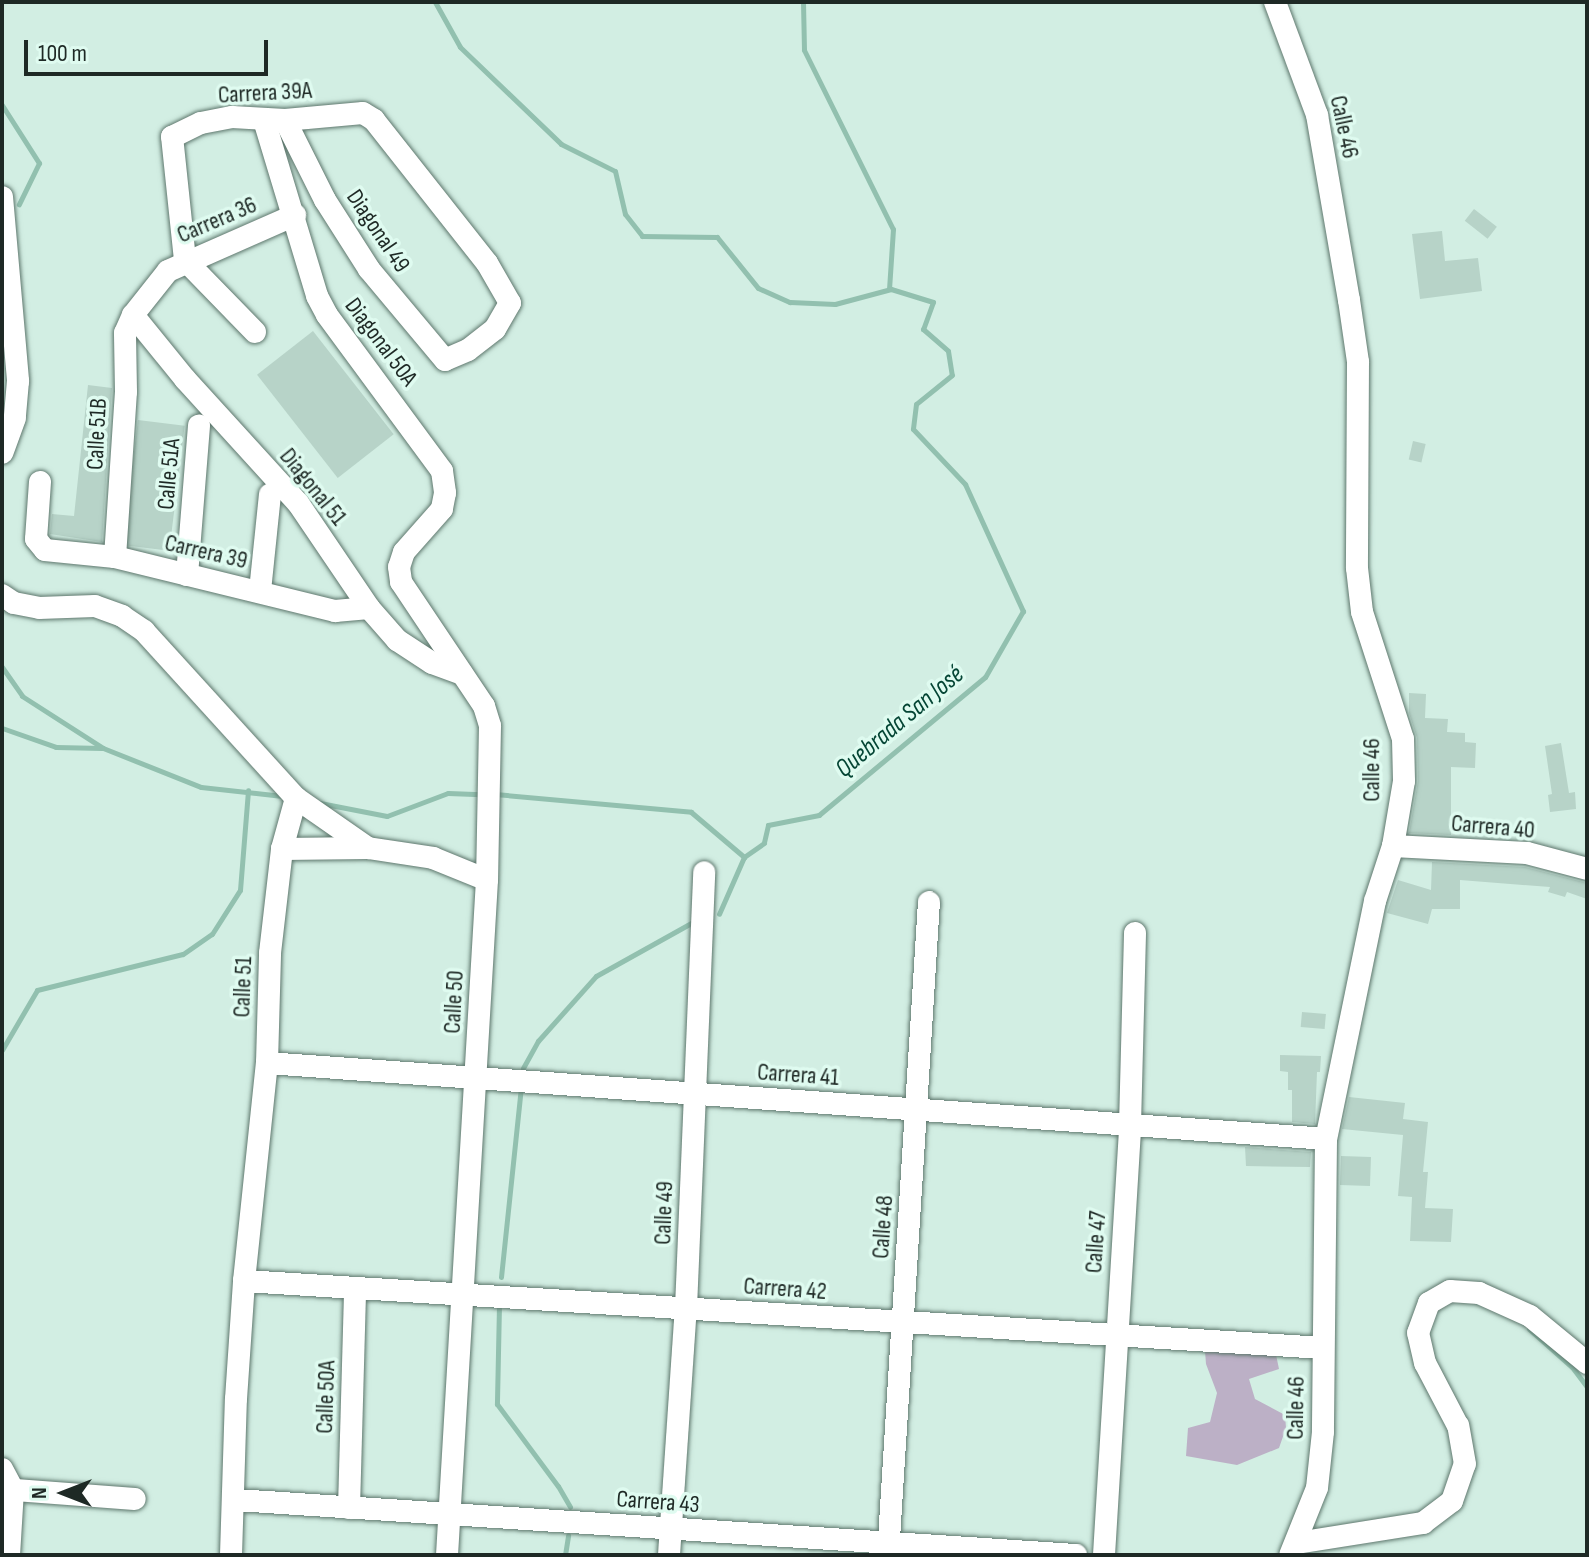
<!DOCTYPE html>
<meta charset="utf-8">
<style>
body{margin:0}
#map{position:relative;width:1589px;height:1557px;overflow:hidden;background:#d2eee3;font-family:"Sofia Sans Condensed",sans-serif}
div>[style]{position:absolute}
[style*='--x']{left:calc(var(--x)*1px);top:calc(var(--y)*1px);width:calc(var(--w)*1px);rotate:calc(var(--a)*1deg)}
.green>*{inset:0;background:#bcb0c6}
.stream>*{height:5px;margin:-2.5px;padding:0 2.5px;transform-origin:2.5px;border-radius:2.5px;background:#92c0af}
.building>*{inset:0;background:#b7d3c8;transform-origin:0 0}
.roads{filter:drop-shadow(0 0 2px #5e776d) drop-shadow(0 0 2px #5e776d)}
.minor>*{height:22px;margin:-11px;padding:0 11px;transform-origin:11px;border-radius:11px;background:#fff}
span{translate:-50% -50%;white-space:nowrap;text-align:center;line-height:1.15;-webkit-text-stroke:7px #dffbf0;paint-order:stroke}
.street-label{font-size:24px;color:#1e2925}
.water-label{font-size:26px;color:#054635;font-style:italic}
.frame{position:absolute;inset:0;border:4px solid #1e2925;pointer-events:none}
.north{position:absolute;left:24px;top:1453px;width:80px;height:80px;-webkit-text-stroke:6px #dffbf0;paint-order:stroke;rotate:270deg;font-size:22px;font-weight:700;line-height:32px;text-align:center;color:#1e2925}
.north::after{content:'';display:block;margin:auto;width:28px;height:36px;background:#1e2925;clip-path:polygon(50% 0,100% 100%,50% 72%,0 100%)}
.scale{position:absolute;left:24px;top:40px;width:244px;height:36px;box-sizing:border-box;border:4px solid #1e2925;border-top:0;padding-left:10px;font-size:24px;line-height:28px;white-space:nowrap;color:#1e2925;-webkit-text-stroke:6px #dffbf0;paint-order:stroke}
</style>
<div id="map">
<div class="green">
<i style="clip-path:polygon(1204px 1338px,1274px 1345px,1279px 1369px,1249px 1379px,1255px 1399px,1285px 1415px,1286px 1428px,1279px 1448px,1237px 1465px,1186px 1456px,1188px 1428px,1210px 1422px,1217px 1393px,1206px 1364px)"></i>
</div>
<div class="stream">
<i style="--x:435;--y:2;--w:51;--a:60.9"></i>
<i style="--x:460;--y:47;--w:140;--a:43.8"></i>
<i style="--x:561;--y:144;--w:60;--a:26.6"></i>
<i style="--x:615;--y:171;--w:44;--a:76.9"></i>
<i style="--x:625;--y:214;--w:28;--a:52"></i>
<i style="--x:642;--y:236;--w:75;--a:0.8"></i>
<i style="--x:717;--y:237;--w:65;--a:51.2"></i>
<i style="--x:758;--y:288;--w:35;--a:24"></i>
<i style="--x:790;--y:302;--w:45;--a:2.5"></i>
<i style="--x:835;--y:304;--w:58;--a:-15"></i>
<i style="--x:891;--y:289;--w:44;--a:17.2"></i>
<i style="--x:933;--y:302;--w:29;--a:110"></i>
<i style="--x:923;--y:329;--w:33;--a:41"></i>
<i style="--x:948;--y:351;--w:24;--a:81"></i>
<i style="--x:952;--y:375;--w:46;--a:141.1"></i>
<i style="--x:916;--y:404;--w:25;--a:97"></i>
<i style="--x:913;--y:429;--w:76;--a:46.6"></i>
<i style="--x:965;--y:484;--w:140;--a:65.5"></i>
<i style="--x:1023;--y:611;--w:76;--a:119.9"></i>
<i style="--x:985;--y:677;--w:216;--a:140.3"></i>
<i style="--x:819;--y:815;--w:52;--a:168.9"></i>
<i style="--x:768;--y:825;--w:18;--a:103"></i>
<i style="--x:764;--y:843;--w:24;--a:145"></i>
<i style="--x:744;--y:857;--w:62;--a:113.7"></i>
<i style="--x:803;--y:2;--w:48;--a:88.8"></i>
<i style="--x:804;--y:50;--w:200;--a:63.6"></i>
<i style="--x:893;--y:229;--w:60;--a:93.8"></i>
<i style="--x:2;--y:105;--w:69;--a:57.5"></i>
<i style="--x:39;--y:163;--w:46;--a:116"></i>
<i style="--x:2;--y:667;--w:35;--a:55"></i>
<i style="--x:22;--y:696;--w:96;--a:32.7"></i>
<i style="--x:103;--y:748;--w:105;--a:21.7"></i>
<i style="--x:201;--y:787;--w:82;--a:6.3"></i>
<i style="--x:2;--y:728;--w:57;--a:19.4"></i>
<i style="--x:56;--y:747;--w:46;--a:1.2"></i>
<i style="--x:495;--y:794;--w:197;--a:5.2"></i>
<i style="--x:691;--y:812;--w:70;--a:40.3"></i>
<i style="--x:320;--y:803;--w:68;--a:11"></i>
<i style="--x:387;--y:816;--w:65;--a:-20.7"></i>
<i style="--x:448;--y:793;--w:33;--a:2"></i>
<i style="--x:2;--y:1050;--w:69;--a:-59.7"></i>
<i style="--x:37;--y:990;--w:150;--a:-13.9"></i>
<i style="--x:183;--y:954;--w:35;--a:-35"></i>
<i style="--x:212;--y:934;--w:52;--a:-57.5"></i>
<i style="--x:240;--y:890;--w:100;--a:-85.4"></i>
<i style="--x:523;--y:1068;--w:31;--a:-61"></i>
<i style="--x:538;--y:1041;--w:87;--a:-48.3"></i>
<i style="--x:596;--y:976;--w:113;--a:-29.1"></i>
<i style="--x:501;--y:1277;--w:190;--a:-84"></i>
<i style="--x:499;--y:1305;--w:99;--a:91.2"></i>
<i style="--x:497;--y:1404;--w:102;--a:53.4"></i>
<i style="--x:558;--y:1486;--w:24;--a:60"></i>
<i style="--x:1529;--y:1329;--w:57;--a:41.5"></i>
<i style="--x:1572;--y:1367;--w:25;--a:53"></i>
<i style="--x:565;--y:1555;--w:20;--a:-81"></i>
</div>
<div class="building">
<i style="left:1474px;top:209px;width:29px;height:15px;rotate:38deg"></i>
<i style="clip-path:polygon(1442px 231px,1445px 261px,1478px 258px,1482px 291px,1420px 299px,1412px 234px)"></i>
<i style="left:313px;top:331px;width:131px;height:71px;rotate:52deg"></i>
<i style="clip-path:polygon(88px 385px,112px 388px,102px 542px,50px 534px,52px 514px,74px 516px)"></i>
<i style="left:138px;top:420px;width:47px;height:126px;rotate:7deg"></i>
<i style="left:1413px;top:441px;width:13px;height:19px;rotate:13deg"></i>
<i style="clip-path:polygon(1409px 693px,1426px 694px,1425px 718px,1448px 719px,1447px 732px,1465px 733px,1465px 742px,1476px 743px,1475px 768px,1451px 767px,1451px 835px,1409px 833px,1418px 781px,1417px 738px,1409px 713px)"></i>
<i style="clip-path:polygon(1561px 743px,1569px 793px,1575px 792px,1576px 809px,1550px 812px,1548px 795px,1552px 794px,1545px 746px)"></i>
<i style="clip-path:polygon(1432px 862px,1525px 867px,1587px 883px,1587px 899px,1567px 892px,1565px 897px,1548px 892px,1550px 887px,1460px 880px,1460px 909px,1432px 909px,1428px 924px,1387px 913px,1398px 880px,1431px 890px)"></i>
<i style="left:1302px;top:1012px;width:24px;height:15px;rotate:5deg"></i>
<i style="clip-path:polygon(1280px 1055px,1321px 1056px,1320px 1072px,1317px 1072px,1315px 1124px,1292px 1122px,1292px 1090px,1288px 1090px,1288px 1072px,1280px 1071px)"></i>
<i style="clip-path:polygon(1349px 1097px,1405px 1103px,1403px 1119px,1428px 1122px,1423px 1172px,1428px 1172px,1425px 1208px,1453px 1209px,1451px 1242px,1410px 1241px,1412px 1197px,1398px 1196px,1403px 1135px,1342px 1129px)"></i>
<i style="clip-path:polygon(1245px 1147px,1311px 1152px,1310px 1167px,1246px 1166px)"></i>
<i style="left:1341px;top:1156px;width:30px;height:29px;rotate:2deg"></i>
</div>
<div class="roads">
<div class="minor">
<i style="--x:1275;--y:2;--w:121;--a:69.6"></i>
<i style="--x:1317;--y:115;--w:188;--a:80.2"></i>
<i style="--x:1349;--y:300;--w:63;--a:81.7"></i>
<i style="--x:1358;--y:362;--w:206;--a:90.3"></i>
<i style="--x:1357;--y:568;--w:44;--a:83.5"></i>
<i style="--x:1362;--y:612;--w:133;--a:72.1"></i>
<i style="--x:1403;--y:739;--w:42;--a:88.6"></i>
<i style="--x:1404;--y:781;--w:66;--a:99.6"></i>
<i style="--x:1393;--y:846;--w:58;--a:108.1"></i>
<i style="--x:1375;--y:901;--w:243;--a:101.6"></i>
<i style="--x:1326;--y:1139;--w:293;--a:90.6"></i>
<i style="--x:1323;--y:1432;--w:56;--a:96.1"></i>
<i style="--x:1317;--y:1488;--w:72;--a:111.9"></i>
<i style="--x:264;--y:120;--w:184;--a:73.2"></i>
<i style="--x:317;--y:296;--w:21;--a:62"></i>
<i style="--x:327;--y:315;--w:194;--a:53.6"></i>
<i style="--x:442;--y:471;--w:22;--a:82"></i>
<i style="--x:445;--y:493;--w:16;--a:101"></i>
<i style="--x:442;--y:509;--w:57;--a:131.5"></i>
<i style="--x:404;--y:552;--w:16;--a:108"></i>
<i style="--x:399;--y:567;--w:15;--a:82"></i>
<i style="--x:401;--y:582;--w:149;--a:56.2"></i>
<i style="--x:484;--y:706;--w:21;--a:73"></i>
<i style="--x:490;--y:726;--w:154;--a:91.1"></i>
<i style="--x:487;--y:880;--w:676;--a:93.39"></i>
<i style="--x:2;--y:197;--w:185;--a:85"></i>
<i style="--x:18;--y:381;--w:37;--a:95"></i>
<i style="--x:15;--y:418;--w:37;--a:110"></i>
<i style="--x:133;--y:315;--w:82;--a:50.9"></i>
<i style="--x:185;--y:379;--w:168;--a:47.7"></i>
<i style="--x:298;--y:503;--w:127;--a:55.9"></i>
<i style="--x:369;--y:608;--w:43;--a:48.8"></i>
<i style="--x:397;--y:640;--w:42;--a:33.3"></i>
<i style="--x:432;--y:663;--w:32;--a:20"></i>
<i style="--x:255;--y:332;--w:100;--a:-134.2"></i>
<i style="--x:185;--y:260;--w:124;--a:-96"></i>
<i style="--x:172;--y:137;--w:32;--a:-26"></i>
<i style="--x:201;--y:123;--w:32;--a:-11"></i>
<i style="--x:232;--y:117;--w:53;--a:3.2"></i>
<i style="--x:285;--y:120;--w:78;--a:-5.1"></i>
<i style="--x:363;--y:113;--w:13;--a:32"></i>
<i style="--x:374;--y:120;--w:182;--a:51.7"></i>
<i style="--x:487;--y:263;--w:46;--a:60.1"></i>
<i style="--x:510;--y:303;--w:30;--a:120"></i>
<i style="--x:495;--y:329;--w:34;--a:142"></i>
<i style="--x:468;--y:350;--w:25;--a:157"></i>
<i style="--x:445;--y:360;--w:119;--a:-129.9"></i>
<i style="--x:369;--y:269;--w:82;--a:-122.5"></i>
<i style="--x:325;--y:200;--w:89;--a:-116.6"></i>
<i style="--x:40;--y:482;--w:57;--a:94"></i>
<i style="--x:36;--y:539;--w:14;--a:51"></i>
<i style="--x:45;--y:550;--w:70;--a:5.7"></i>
<i style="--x:115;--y:557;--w:227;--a:13.8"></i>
<i style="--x:335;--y:611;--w:34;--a:-5"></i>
<i style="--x:115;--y:557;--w:165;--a:-86.2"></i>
<i style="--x:126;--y:392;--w:59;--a:-91"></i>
<i style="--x:125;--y:333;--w:20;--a:-66"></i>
<i style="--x:133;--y:315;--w:56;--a:-51.5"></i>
<i style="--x:168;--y:271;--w:139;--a:-23.8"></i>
<i style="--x:187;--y:575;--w:150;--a:-85.4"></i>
<i style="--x:260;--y:591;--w:97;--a:-84.1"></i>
<i style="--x:2;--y:595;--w:14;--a:34"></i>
<i style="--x:14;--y:603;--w:25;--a:11"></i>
<i style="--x:39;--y:608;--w:56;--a:-2"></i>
<i style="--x:95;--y:606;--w:29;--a:20"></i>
<i style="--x:122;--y:616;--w:27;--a:34"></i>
<i style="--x:144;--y:631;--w:226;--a:47.7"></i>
<i style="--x:296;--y:798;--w:88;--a:34.8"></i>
<i style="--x:1393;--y:846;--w:134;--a:3"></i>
<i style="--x:1527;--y:853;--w:62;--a:14.9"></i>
<i style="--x:282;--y:849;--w:86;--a:-0.7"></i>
<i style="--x:368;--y:848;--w:66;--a:8.7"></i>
<i style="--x:433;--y:858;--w:58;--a:22.2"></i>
<i style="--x:267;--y:1063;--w:1062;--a:4.1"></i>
<i style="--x:244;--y:1281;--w:1081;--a:3.55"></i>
<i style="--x:2;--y:1469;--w:24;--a:62"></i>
<i style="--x:13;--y:1490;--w:65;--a:93.5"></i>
<i style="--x:2;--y:1489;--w:133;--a:4.3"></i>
<i style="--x:236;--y:1500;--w:842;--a:3.75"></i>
<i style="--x:349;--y:1508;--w:220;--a:-88.4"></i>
<i style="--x:1297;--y:1543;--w:128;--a:-9"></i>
<i style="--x:1423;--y:1523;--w:36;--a:-37"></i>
<i style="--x:1452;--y:1501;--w:39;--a:-71"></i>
<i style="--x:1465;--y:1464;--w:39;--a:-100"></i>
<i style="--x:1458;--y:1426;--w:71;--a:-117.6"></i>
<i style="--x:1425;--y:1363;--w:31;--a:-103"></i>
<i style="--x:1418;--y:1333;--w:32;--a:-70"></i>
<i style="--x:1429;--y:1303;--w:24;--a:-30"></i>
<i style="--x:1450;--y:1291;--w:29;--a:4"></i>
<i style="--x:1479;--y:1293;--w:56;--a:24.3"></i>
<i style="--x:1530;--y:1316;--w:74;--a:39.5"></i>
<i style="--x:231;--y:1555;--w:156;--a:-88.2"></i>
<i style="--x:236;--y:1399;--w:118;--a:-86.1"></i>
<i style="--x:244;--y:1281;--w:219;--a:-84"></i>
<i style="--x:267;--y:1063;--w:110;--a:-88.4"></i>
<i style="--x:270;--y:953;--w:105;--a:-83.4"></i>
<i style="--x:282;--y:849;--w:53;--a:-74.6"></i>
<i style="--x:669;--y:1555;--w:248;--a:-86.1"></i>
<i style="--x:686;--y:1308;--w:436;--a:-87.6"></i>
<i style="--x:888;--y:1555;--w:654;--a:-86.41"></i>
<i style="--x:1104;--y:1555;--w:431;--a:-86.5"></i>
<i style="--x:1130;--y:1125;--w:192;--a:-88.5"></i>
</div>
</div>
<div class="street-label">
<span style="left:265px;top:93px;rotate:-3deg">Carrera 39A</span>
<span style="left:1344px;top:127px;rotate:78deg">Calle 46</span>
<span style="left:217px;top:220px;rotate:-23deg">Carrera 36</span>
<span style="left:378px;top:231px;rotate:56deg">Diagonal 49</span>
<span style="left:381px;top:342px;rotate:53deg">Diagonal 50A</span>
<span style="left:97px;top:434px;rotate:-87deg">Calle 51B</span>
<span style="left:169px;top:474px;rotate:-85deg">Calle 51A</span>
<span style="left:313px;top:487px;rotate:51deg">Diagonal 51</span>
<span style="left:206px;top:552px;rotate:13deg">Carrera 39</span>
<span style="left:1372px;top:770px;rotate:-90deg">Calle 46</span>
<span style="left:1493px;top:827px;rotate:5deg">Carrera 40</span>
<span style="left:243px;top:987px;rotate:-88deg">Calle 51</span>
<span style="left:454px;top:1002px;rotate:-87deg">Calle 50</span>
<span style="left:798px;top:1075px;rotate:4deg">Carrera 41</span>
<span style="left:664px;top:1213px;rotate:-88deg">Calle 49</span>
<span style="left:883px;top:1227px;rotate:-86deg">Calle 48</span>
<span style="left:1096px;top:1242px;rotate:-86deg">Calle 47</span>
<span style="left:785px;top:1289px;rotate:4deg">Carrera 42</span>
<span style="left:326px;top:1397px;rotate:-88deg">Calle 50A</span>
<span style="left:1296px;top:1408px;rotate:-89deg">Calle 46</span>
<span style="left:658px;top:1502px;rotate:4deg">Carrera 43</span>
</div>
<div class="water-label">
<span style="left:900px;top:722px;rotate:-40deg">Quebrada San José</span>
</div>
<div class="frame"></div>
<div class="north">N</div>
<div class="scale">100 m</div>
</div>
